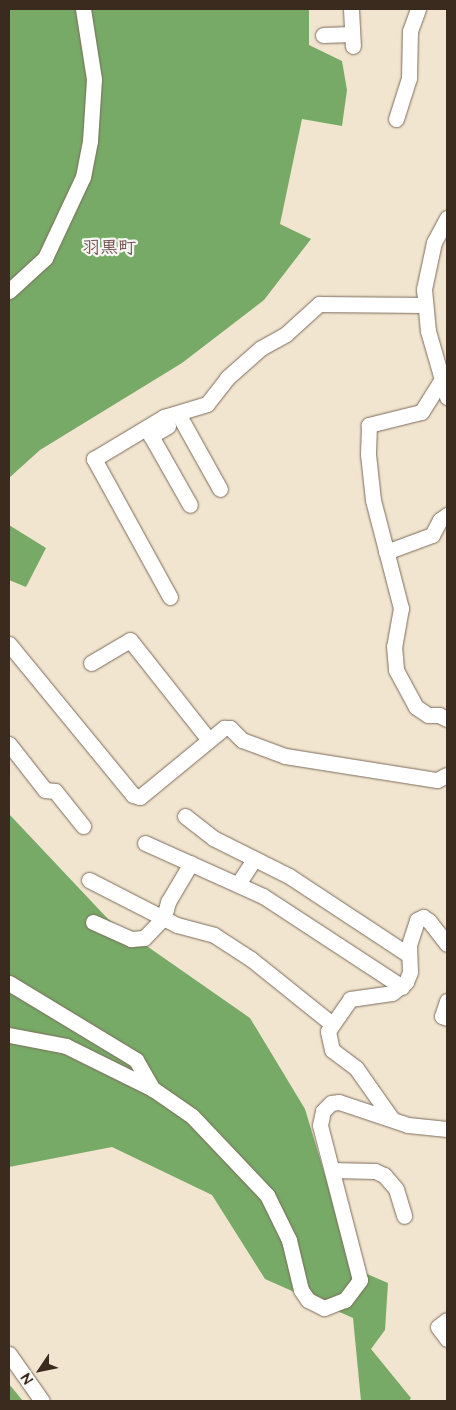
<!DOCTYPE html>
<meta charset="utf-8">
<style>
body{margin:0}
#map{position:relative;width:456px;height:1410px;overflow:hidden;background:#f2e5cf;font-family:"Architects Daughter","Klee One",sans-serif}
div>[style]{position:absolute}
[style*='--x']{left:calc(var(--x)*1px);top:calc(var(--y)*1px);width:calc(var(--w)*1px);rotate:calc(var(--a)*1deg)}
.forest>*{inset:0;background:#7a6}
.roads{filter:drop-shadow(0 0 1px #7b6b5c) drop-shadow(0 0 1px #7b6b5c)}
.minor>*{height:15px;margin:-7.5px;padding:0 7.5px;transform-origin:7.5px;border-radius:7.5px;background:#fff}
span{translate:-50% -50%;white-space:nowrap;text-align:center;line-height:1.15;-webkit-text-stroke:4.5px #f6f6f2;paint-order:stroke}
.quarter-label{font-size:18px;color:#755254;font-weight:700}
.frame{position:absolute;inset:0;border:10px solid #3b2a1e;pointer-events:none}
.north{position:absolute;left:15px;top:1345px;width:50px;height:50px;-webkit-text-stroke:4px #f6f6f2;paint-order:stroke;rotate:236deg;font-size:14px;font-weight:700;line-height:20px;text-align:center;color:#3b2a1e}
.north::after{content:'';display:block;margin:auto;width:18px;height:22px;background:#3b2a1e;clip-path:polygon(50% 0,100% 100%,50% 72%,0 100%)}
</style>
<div id="map">
<div class="forest">
<i style="clip-path:polygon(9px 9px,309px 9px,309px 45px,342px 61px,347px 90px,342px 126px,302px 119px,280px 224px,311px 239px,264px 300px,182px 363px,40px 450px,9px 478px)"></i>
<i style="clip-path:polygon(9px 525px,46px 548px,26px 587px,9px 580px)"></i>
<i style="clip-path:polygon(9px 814px,108px 919px,250px 1018px,305px 1109px,353px 1268px,388px 1283px,385px 1330px,371px 1349px,411px 1398px,409px 1401px,361px 1401px,353px 1318px,265px 1279px,212px 1195px,112px 1147px,9px 1167px)"></i>
<i style="clip-path:polygon(9px 1384px,23px 1401px,9px 1401px)"></i>
</div>
<div class="roads">
<div class="minor">
<i style="--x:351;--y:9;--w:37;--a:87"></i>
<i style="--x:323;--y:35;--w:29;--a:-2"></i>
<i style="--x:396;--y:119;--w:43;--a:-72.4"></i>
<i style="--x:409;--y:78;--w:47;--a:-88.8"></i>
<i style="--x:410;--y:31;--w:23;--a:-70"></i>
<i style="--x:447;--y:218;--w:27;--a:118"></i>
<i style="--x:434;--y:242;--w:48;--a:102"></i>
<i style="--x:424;--y:289;--w:42;--a:84.6"></i>
<i style="--x:428;--y:331;--w:69;--a:73.9"></i>
<i style="--x:9;--y:291;--w:49;--a:-42.5"></i>
<i style="--x:45;--y:258;--w:89;--a:-64.9"></i>
<i style="--x:83;--y:177;--w:37;--a:-79"></i>
<i style="--x:90;--y:141;--w:62;--a:-86.3"></i>
<i style="--x:94;--y:79;--w:71;--a:-98.9"></i>
<i style="--x:442;--y:379;--w:39;--a:122"></i>
<i style="--x:421;--y:412;--w:54;--a:166"></i>
<i style="--x:369;--y:425;--w:29;--a:92"></i>
<i style="--x:368;--y:454;--w:46;--a:83.8"></i>
<i style="--x:373;--y:500;--w:112;--a:75.5"></i>
<i style="--x:401;--y:608;--w:39;--a:100"></i>
<i style="--x:394;--y:646;--w:24;--a:85"></i>
<i style="--x:396;--y:670;--w:42;--a:61.6"></i>
<i style="--x:416;--y:707;--w:14;--a:34"></i>
<i style="--x:428;--y:715;--w:11;--a:0"></i>
<i style="--x:439;--y:715;--w:9;--a:27"></i>
<i style="--x:181;--y:419;--w:80;--a:60.9"></i>
<i style="--x:168;--y:426;--w:20;--a:150"></i>
<i style="--x:151;--y:436;--w:79;--a:60.5"></i>
<i style="--x:386;--y:552;--w:49;--a:-20.3"></i>
<i style="--x:432;--y:535;--w:17;--a:-62"></i>
<i style="--x:440;--y:520;--w:9;--a:-36"></i>
<i style="--x:170;--y:597;--w:158;--a:-118.8"></i>
<i style="--x:94;--y:459;--w:82;--a:-31"></i>
<i style="--x:164;--y:417;--w:45;--a:-16.8"></i>
<i style="--x:207;--y:404;--w:33;--a:-52"></i>
<i style="--x:227;--y:378;--w:45;--a:-41.4"></i>
<i style="--x:261;--y:348;--w:29;--a:-29"></i>
<i style="--x:286;--y:334;--w:45;--a:-42.3"></i>
<i style="--x:319;--y:304;--w:105;--a:0.5"></i>
<i style="--x:9;--y:644;--w:195;--a:50.6"></i>
<i style="--x:133;--y:795;--w:7;--a:16"></i>
<i style="--x:140;--y:797;--w:109;--a:-39.4"></i>
<i style="--x:224;--y:728;--w:6;--a:0"></i>
<i style="--x:230;--y:728;--w:17;--a:45"></i>
<i style="--x:242;--y:740;--w:46;--a:20.4"></i>
<i style="--x:285;--y:756;--w:154;--a:9"></i>
<i style="--x:437;--y:780;--w:11;--a:-27"></i>
<i style="--x:91;--y:663;--w:45;--a:-30.5"></i>
<i style="--x:130;--y:640;--w:127;--a:51.7"></i>
<i style="--x:9;--y:744;--w:58;--a:52"></i>
<i style="--x:45;--y:790;--w:10;--a:6"></i>
<i style="--x:55;--y:791;--w:45;--a:51.3"></i>
<i style="--x:185;--y:816;--w:36;--a:38"></i>
<i style="--x:213;--y:838;--w:85;--a:26.6"></i>
<i style="--x:289;--y:876;--w:144;--a:33.4"></i>
<i style="--x:145;--y:843;--w:129;--a:24.2"></i>
<i style="--x:263;--y:896;--w:166;--a:33.2"></i>
<i style="--x:89;--y:880;--w:99;--a:27.1"></i>
<i style="--x:177;--y:925;--w:38;--a:15"></i>
<i style="--x:214;--y:935;--w:44;--a:33"></i>
<i style="--x:251;--y:959;--w:104;--a:38.7"></i>
<i style="--x:238;--y:884;--w:30;--a:-57"></i>
<i style="--x:93;--y:922;--w:42;--a:24.1"></i>
<i style="--x:131;--y:939;--w:13;--a:-4"></i>
<i style="--x:144;--y:938;--w:29;--a:-46"></i>
<i style="--x:164;--y:917;--w:16;--a:-75"></i>
<i style="--x:168;--y:902;--w:45;--a:-59.5"></i>
<i style="--x:9;--y:983;--w:149;--a:31.2"></i>
<i style="--x:136;--y:1060;--w:34;--a:60"></i>
<i style="--x:447;--y:1001;--w:16;--a:108"></i>
<i style="--x:442;--y:1016;--w:5;--a:22"></i>
<i style="--x:9;--y:1035;--w:58;--a:10.9"></i>
<i style="--x:66;--y:1046;--w:97;--a:26.3"></i>
<i style="--x:153;--y:1089;--w:47;--a:34.7"></i>
<i style="--x:192;--y:1116;--w:109;--a:46.5"></i>
<i style="--x:267;--y:1195;--w:50;--a:63.9"></i>
<i style="--x:289;--y:1240;--w:51;--a:76.5"></i>
<i style="--x:301;--y:1290;--w:12;--a:55"></i>
<i style="--x:308;--y:1300;--w:18;--a:27"></i>
<i style="--x:324;--y:1308;--w:22;--a:-21"></i>
<i style="--x:345;--y:1300;--w:25;--a:-53"></i>
<i style="--x:360;--y:1280;--w:160;--a:-104.5"></i>
<i style="--x:320;--y:1125;--w:14;--a:-78"></i>
<i style="--x:323;--y:1111;--w:11;--a:-45"></i>
<i style="--x:331;--y:1103;--w:8;--a:-7"></i>
<i style="--x:339;--y:1102;--w:73;--a:18.4"></i>
<i style="--x:408;--y:1125;--w:39;--a:6"></i>
<i style="--x:392;--y:1119;--w:62;--a:-125.2"></i>
<i style="--x:356;--y:1068;--w:30;--a:-143"></i>
<i style="--x:332;--y:1050;--w:19;--a:-102"></i>
<i style="--x:328;--y:1031;--w:39;--a:-55"></i>
<i style="--x:350;--y:999;--w:42;--a:-8.1"></i>
<i style="--x:392;--y:993;--w:18;--a:-38"></i>
<i style="--x:406;--y:982;--w:11;--a:-68"></i>
<i style="--x:410;--y:972;--w:27;--a:-92"></i>
<i style="--x:409;--y:945;--w:26;--a:-72"></i>
<i style="--x:417;--y:920;--w:7;--a:-27"></i>
<i style="--x:423;--y:917;--w:7;--a:34"></i>
<i style="--x:429;--y:921;--w:29;--a:52"></i>
<i style="--x:332;--y:1170;--w:43;--a:1.3"></i>
<i style="--x:375;--y:1171;--w:10;--a:24"></i>
<i style="--x:384;--y:1175;--w:18;--a:49"></i>
<i style="--x:396;--y:1189;--w:28;--a:73"></i>
<i style="--x:447;--y:1320;--w:11;--a:142"></i>
<i style="--x:438;--y:1327;--w:15;--a:53"></i>
<i style="--x:9;--y:1354;--w:57;--a:54.9"></i>
</div>
</div>
<div class="quarter-label">
<span style="left:109px;top:248px">羽黒町</span>
</div>
<div class="frame"></div>
<div class="north">N</div>
</div>
